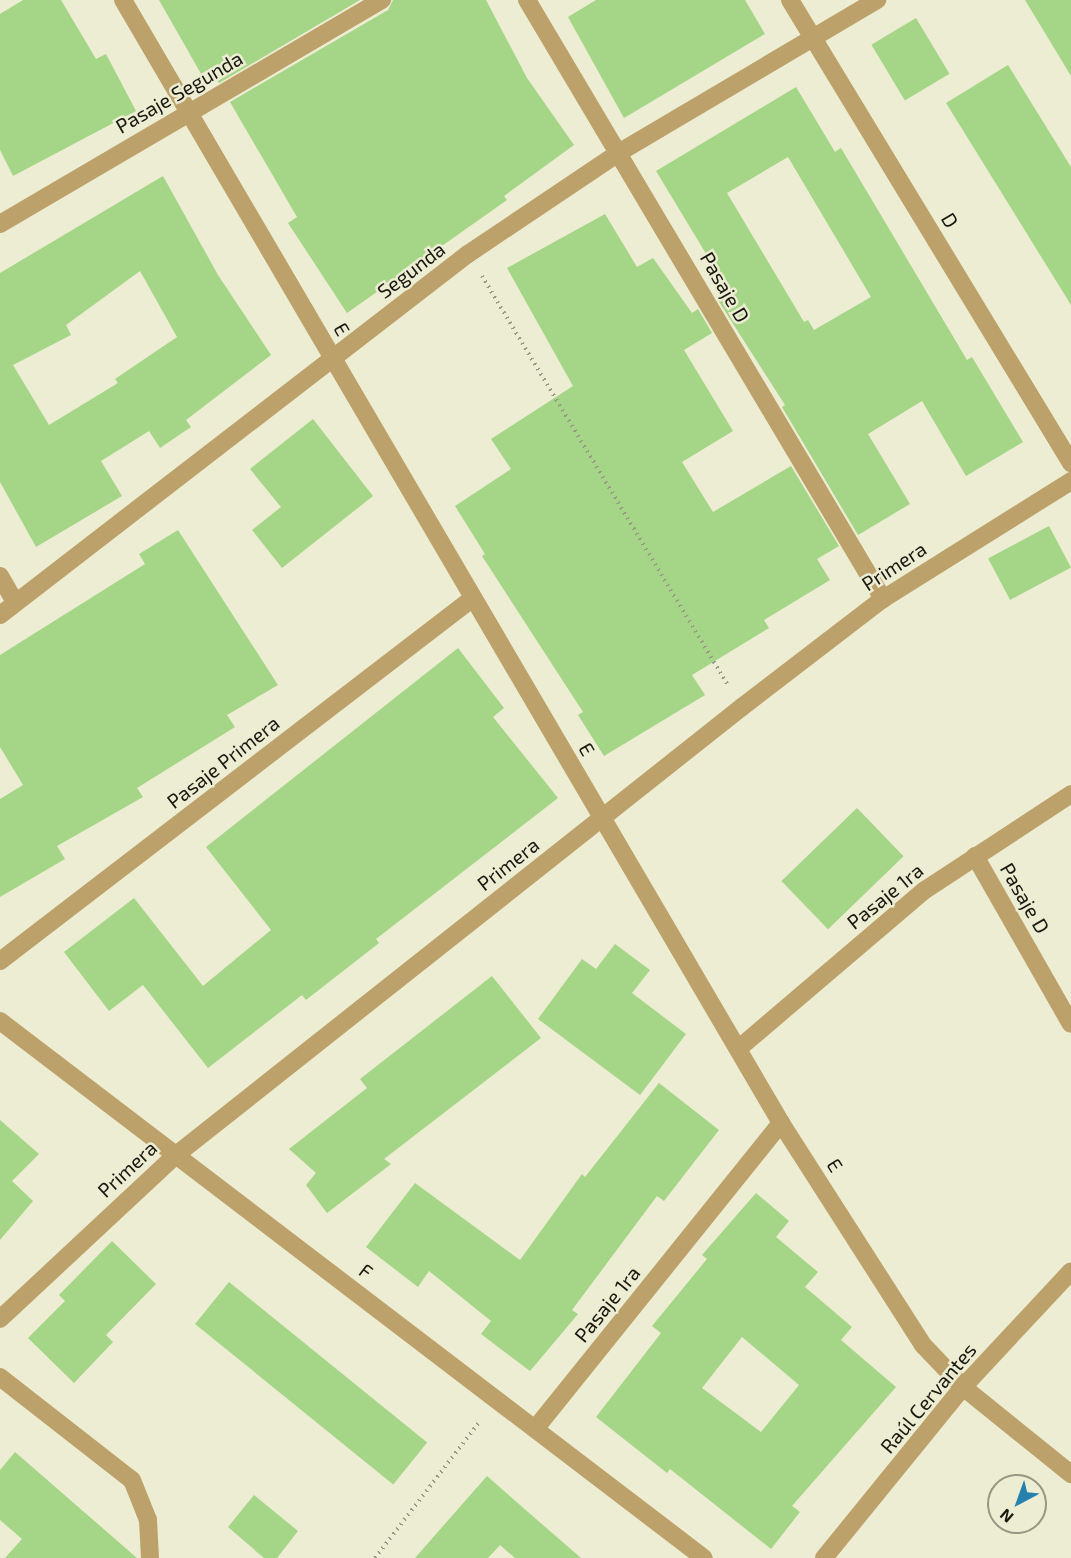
<!DOCTYPE html>
<meta charset="utf-8">
<style>
body{margin:0}
#map{position:relative;width:1071px;height:1558px;overflow:hidden;background:#ecedd2;font-family:"Exo 2",sans-serif}
div>[style]{position:absolute}
[style*='--x']{left:calc(var(--x)*1px);top:calc(var(--y)*1px);width:calc(var(--w)*1px);rotate:calc(var(--a)*1deg)}
.building>*{inset:0;background:#a5d587;transform-origin:0 0}
.path>*{height:4px;margin-top:-2px;transform-origin:0;background:repeating-linear-gradient(90deg,#989884 0 1.5px,transparent 0 6px)}
.minor>*{height:18px;margin:-9px;padding:0 9px;transform-origin:9px;border-radius:9px;background:#bda16b}
span{translate:-50% -50%;white-space:nowrap;text-align:center;line-height:1.15;-webkit-text-stroke:5px #ecedd2;paint-order:stroke}
.street-label{font-size:20px;color:#18180f}
.north{position:absolute;left:987px;top:1474px;width:60px;height:60px;box-sizing:border-box;background:#ecedd2;border:2px solid #979884;border-radius:50%;rotate:221deg;font-size:16px;font-weight:700;line-height:24px;text-align:center;color:#18180f}
.north::after{content:'';display:block;margin:auto;width:21px;height:27px;background:#2781af;clip-path:polygon(50% 0,100% 100%,50% 72%,0 100%)}
</style>
<div id="map">
<div class="building">
<i style="clip-path:polygon(23px 0,61px 0,96px 59px,106px 54px,136px 111px,13px 176px,0 150px,0 14px)"></i>
<i style="clip-path:polygon(159px 0,360px 0,219px 83px,214px 73px,204px 79px)"></i>
<i style="clip-path:polygon(393px 0,486px 0,527px 78px,574px 145px,504px 196px,507px 200px,347px 313px,288px 223px,297px 217px,230px 102px,388px 10px)"></i>
<i style="clip-path:polygon(596px 0,745px 0,765px 34px,624px 118px,568px 17px)"></i>
<i style="clip-path:polygon(1025px 0,1071px 0,1071px 76px)"></i>
<i style="left:916px;top:18px;width:65px;height:52px;rotate:59deg"></i>
<i style="clip-path:polygon(1008px 65px,1071px 167px,1071px 305px,946px 103px)"></i>
<i style="clip-path:polygon(evenodd,796px 87px,835px 152px,841px 148px,967px 360px,972px 357px,1023px 442px,966px 476px,922px 401px,868px 434px,910px 504px,858px 535px,782px 407px,785px 405px,716px 297px,728px 290px,656px 171px,796px 87px,788px 157px,871px 297px,814px 330px,808px 320px,804px 322px,727px 193px,788px 157px)"></i>
<i style="clip-path:polygon(evenodd,163px 176px,218px 275px,271px 355px,186px 420px,191px 427px,160px 448px,149px 431px,101px 461px,122px 496px,36px 547px,0 482px,0 273px,163px 176px,140px 271px,177px 337px,115px 379px,118px 383px,49px 425px,13px 365px,71px 335px,66px 325px,140px 271px)"></i>
<i style="clip-path:polygon(605px 214px,637px 267px,653px 258px,692px 313px,698px 309px,712px 333px,684px 350px,733px 431px,682px 462px,713px 512px,791px 466px,839px 546px,817px 559px,830px 580px,764px 620px,769px 628px,692px 675px,705px 695px,604px 756px,578px 715px,583px 712px,482px 556px,485px 554px,455px 506px,511px 469px,491px 439px,573px 386px,507px 268px)"></i>
<i style="clip-path:polygon(313px 419px,373px 496px,282px 568px,252px 530px,281px 507px,250px 469px)"></i>
<i style="left:1049px;top:526px;width:47px;height:69px;rotate:62deg"></i>
<i style="clip-path:polygon(178px 530px,278px 685px,227px 715px,235px 727px,137px 788px,143px 797px,57px 846px,65px 859px,0 897px,0 799px,23px 785px,0 747px,0 655px,145px 564px,139px 554px)"></i>
<i style="clip-path:polygon(458px 648px,504px 708px,493px 717px,558px 798px,376px 939px,379px 943px,306px 1000px,302px 995px,208px 1068px,143px 985px,109px 1011px,64px 952px,134px 898px,203px 986px,271px 930px,206px 847px)"></i>
<i style="left:857px;top:808px;width:67px;height:105px;rotate:46deg"></i>
<i style="clip-path:polygon(615px 944px,650px 970px,632px 993px,686px 1034px,640px 1095px,538px 1019px,582px 959px,596px 969px)"></i>
<i style="clip-path:polygon(492px 976px,541px 1038px,384px 1159px,391px 1164px,327px 1213px,306px 1185px,316px 1173px,289px 1149px,367px 1088px,360px 1079px)"></i>
<i style="clip-path:polygon(659px 1083px,719px 1130px,664px 1201px,657px 1196px,572px 1310px,578px 1314px,530px 1371px,481px 1334px,491px 1321px,429px 1271px,418px 1287px,366px 1247px,415px 1183px,520px 1260px,582px 1174px,585px 1177px)"></i>
<i style="clip-path:polygon(0 1120px,39px 1154px,12px 1181px,33px 1201px,0 1240px)"></i>
<i style="clip-path:polygon(evenodd,756px 1193px,789px 1221px,776px 1237px,818px 1272px,805px 1287px,852px 1327px,841px 1340px,896px 1387px,792px 1506px,800px 1512px,771px 1549px,670px 1469px,667px 1473px,596px 1417px,661px 1333px,652px 1326px,707px 1259px,702px 1255px,756px 1193px,742px 1337px,799px 1385px,761px 1432px,702px 1388px,742px 1337px)"></i>
<i style="clip-path:polygon(112px 1241px,156px 1284px,106px 1335px,113px 1342px,74px 1383px,28px 1338px,65px 1301px,59px 1295px)"></i>
<i style="left:229px;top:1282px;width:255px;height:54px;rotate:39deg"></i>
<i style="clip-path:polygon(15px 1452px,137px 1558px,5px 1558px,22px 1539px,0 1520px,0 1470px)"></i>
<i style="clip-path:polygon(487px 1476px,528px 1512px,581px 1558px,515px 1558px,500px 1545px,488px 1558px,415px 1558px)"></i>
<i style="clip-path:polygon(254px 1495px,298px 1531px,277px 1558px,264px 1558px,228px 1527px)"></i>
</div>
<div class="path">
<i style="--x:482;--y:276;--w:476;--a:59"></i>
<i style="--x:375;--y:1558;--w:173;--a:-52.5"></i>
</div>
<div class="minor">
<i style="--x:123;--y:0;--w:1302;--a:59.63"></i>
<i style="--x:781;--y:1123;--w:264;--a:57.4"></i>
<i style="--x:923;--y:1345;--w:58;--a:46.4"></i>
<i style="--x:963;--y:1387;--w:139;--a:38.9"></i>
<i style="--x:527;--y:0;--w:697;--a:59.28"></i>
<i style="--x:790;--y:0;--w:542;--a:58.75"></i>
<i style="--x:0;--y:224;--w:443;--a:-30.4"></i>
<i style="--x:0;--y:576;--w:30;--a:60"></i>
<i style="--x:0;--y:615;--w:591;--a:-37.65"></i>
<i style="--x:468;--y:254;--w:183;--a:-33.9"></i>
<i style="--x:620;--y:152;--w:299;--a:-30.6"></i>
<i style="--x:975;--y:856;--w:193;--a:60.3"></i>
<i style="--x:0;--y:961;--w:596;--a:-37.5"></i>
<i style="--x:0;--y:1021;--w:885;--a:37.34"></i>
<i style="--x:738;--y:1049;--w:245;--a:-40.4"></i>
<i style="--x:925;--y:890;--w:175;--a:-33.3"></i>
<i style="--x:0;--y:1319;--w:241;--a:-43"></i>
<i style="--x:176;--y:1155;--w:722;--a:-38.36"></i>
<i style="--x:742;--y:707;--w:178;--a:-37.5"></i>
<i style="--x:883;--y:599;--w:222;--a:-32.1"></i>
<i style="--x:0;--y:1377;--w:167;--a:38"></i>
<i style="--x:132;--y:1480;--w:43;--a:68.2"></i>
<i style="--x:148;--y:1520;--w:38;--a:87"></i>
<i style="--x:535;--y:1429;--w:393;--a:-51.2"></i>
<i style="--x:824;--y:1558;--w:220;--a:-50.9"></i>
<i style="--x:963;--y:1387;--w:158;--a:-47"></i>
</div>
<div class="street-label">
<span style="left:179px;top:92px;rotate:-30deg">Pasaje Segunda</span>
<span style="left:950px;top:220px;rotate:59deg">D</span>
<span style="left:411px;top:270px;rotate:-37deg">Segunda</span>
<span style="left:725px;top:287px;rotate:60deg">Pasaje D</span>
<span style="left:342px;top:329px;rotate:60deg">E</span>
<span style="left:894px;top:566px;rotate:-33deg">Primera</span>
<span style="left:587px;top:749px;rotate:60deg">E</span>
<span style="left:223px;top:762px;rotate:-38deg">Pasaje Primera</span>
<span style="left:508px;top:864px;rotate:-38deg">Primera</span>
<span style="left:885px;top:896px;rotate:-39deg">Pasaje 1ra</span>
<span style="left:1025px;top:898px;rotate:60deg">Pasaje D</span>
<span style="left:835px;top:1165px;rotate:57deg">E</span>
<span style="left:127px;top:1169px;rotate:-43deg">Primera</span>
<span style="left:366px;top:1271px;rotate:37deg">F</span>
<span style="left:607px;top:1304px;rotate:-51deg">Pasaje 1ra</span>
<span style="left:928px;top:1398px;rotate:-50deg">Raúl Cervantes</span>
</div>
<div class="north">N</div>
</div>
